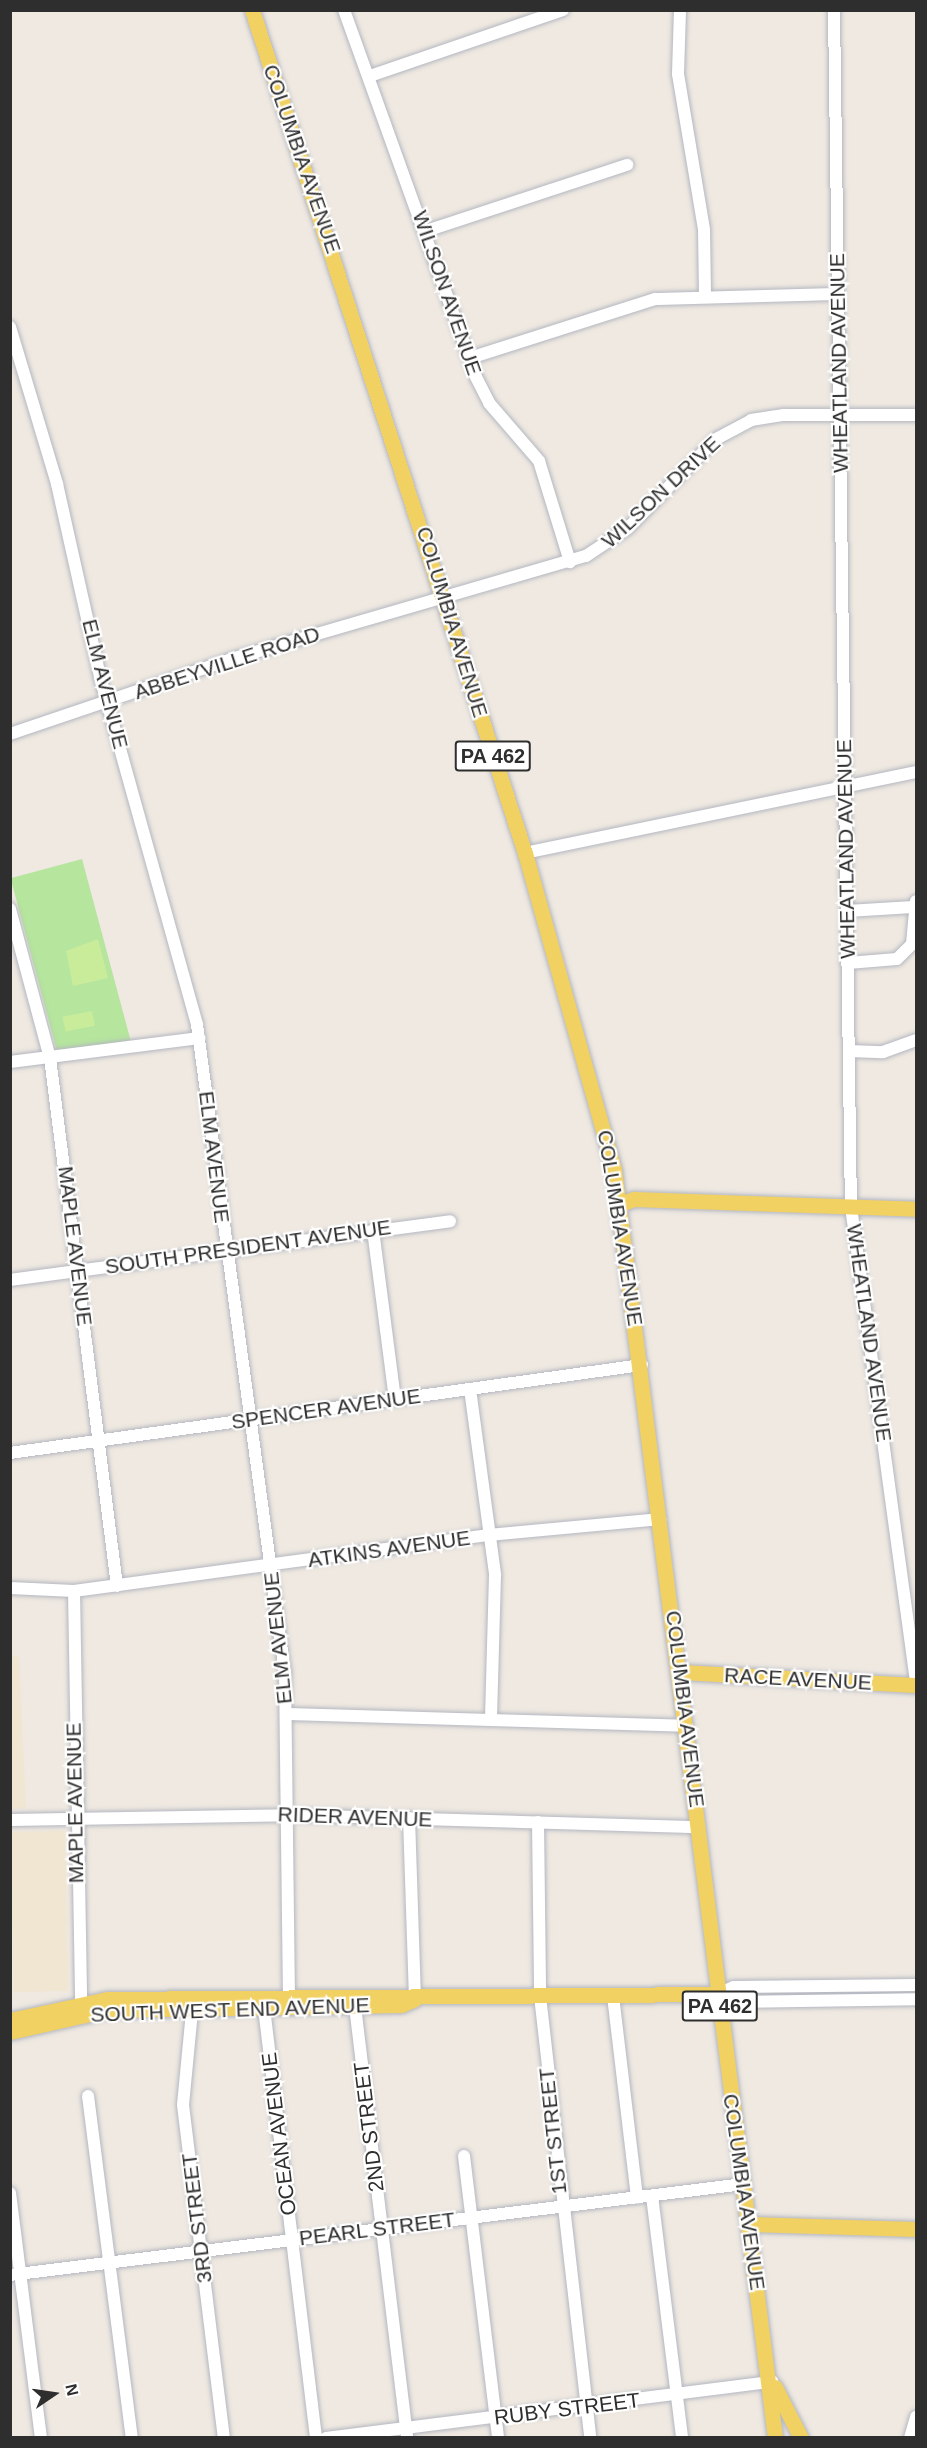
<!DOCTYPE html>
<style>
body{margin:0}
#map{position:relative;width:927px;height:2448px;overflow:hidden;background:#efe9e1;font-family:Helvetica,sans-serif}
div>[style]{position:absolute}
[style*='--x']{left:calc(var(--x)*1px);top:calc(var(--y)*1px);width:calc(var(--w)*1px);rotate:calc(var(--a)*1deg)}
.education>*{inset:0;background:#f0e6d1;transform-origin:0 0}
.green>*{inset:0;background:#b6e59e;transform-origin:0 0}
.pitch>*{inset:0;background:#c9ec9a;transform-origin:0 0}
.roads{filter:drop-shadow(0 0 2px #b4b7c1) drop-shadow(0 0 2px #b4b7c1)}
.minor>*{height:12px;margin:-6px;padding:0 6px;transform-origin:6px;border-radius:6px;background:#fff}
.major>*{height:15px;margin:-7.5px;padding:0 7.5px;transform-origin:7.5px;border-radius:7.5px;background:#f2d163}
span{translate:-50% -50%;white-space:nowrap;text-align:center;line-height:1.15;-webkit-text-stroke:4.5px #fff;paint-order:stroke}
.shield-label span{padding:2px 4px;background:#fff;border:2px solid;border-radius:4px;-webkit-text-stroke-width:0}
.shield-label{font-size:20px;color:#2e2e2e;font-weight:700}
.street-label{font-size:21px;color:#2e2e2e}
.frame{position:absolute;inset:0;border:12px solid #2e2e2e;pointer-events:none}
.north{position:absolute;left:24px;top:2364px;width:60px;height:60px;-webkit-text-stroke:4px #fff;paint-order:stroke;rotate:77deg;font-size:16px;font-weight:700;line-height:24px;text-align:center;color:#2e2e2e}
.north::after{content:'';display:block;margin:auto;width:21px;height:27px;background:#2e2e2e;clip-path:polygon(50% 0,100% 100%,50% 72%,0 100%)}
</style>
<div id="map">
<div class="education">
<i style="clip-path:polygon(10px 1656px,19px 1657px,26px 1808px,11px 1809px)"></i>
<i style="left:65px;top:1831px;width:160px;height:54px;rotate:89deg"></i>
</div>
<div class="green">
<i style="left:82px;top:859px;width:187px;height:74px;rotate:75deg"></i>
</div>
<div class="pitch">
<i style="clip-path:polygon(98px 939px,108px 978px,73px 986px,66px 951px)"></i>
<i style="left:92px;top:1011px;width:15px;height:30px;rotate:79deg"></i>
</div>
<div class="roads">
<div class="minor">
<i style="--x:344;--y:10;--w:390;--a:70.2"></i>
<i style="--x:476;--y:377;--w:29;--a:63"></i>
<i style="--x:489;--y:403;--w:77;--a:49.2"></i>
<i style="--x:539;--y:461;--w:106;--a:72.9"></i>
<i style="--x:680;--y:10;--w:64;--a:91.8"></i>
<i style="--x:678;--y:74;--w:158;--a:80.5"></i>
<i style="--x:704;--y:230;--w:65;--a:89.1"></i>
<i style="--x:834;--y:10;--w:1197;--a:89.19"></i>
<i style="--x:851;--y:1207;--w:479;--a:82.2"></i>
<i style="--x:370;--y:76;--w:204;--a:-18.9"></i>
<i style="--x:426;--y:231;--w:212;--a:-18.2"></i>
<i style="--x:10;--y:327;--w:164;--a:73.3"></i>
<i style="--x:57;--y:484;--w:198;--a:77.4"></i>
<i style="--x:100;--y:677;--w:361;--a:74.4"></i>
<i style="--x:197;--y:1025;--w:654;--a:82.27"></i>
<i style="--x:285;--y:1673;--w:331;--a:89.3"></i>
<i style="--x:470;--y:358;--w:194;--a:-17.7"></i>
<i style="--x:655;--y:299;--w:183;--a:-1.6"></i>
<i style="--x:10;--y:734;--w:233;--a:-18.7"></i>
<i style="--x:231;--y:659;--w:370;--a:-16.2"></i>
<i style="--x:586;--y:556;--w:50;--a:-33.7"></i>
<i style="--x:628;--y:528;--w:125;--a:-45.3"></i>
<i style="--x:716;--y:439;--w:40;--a:-28"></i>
<i style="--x:751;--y:420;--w:33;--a:-9"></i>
<i style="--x:784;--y:415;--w:132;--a:0"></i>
<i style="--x:525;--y:853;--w:399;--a:-11.7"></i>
<i style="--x:10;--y:909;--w:154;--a:75"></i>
<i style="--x:50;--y:1058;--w:532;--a:82.77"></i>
<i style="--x:847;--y:911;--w:66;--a:-3.5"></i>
<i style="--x:848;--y:963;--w:49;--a:-4.7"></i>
<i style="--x:897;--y:959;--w:21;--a:-45"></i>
<i style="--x:912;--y:944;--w:43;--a:-84.7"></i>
<i style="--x:849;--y:1051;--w:34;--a:2"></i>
<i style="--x:883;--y:1052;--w:35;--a:-20"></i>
<i style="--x:10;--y:1062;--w:191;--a:-7.2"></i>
<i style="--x:373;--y:1230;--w:171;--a:82.6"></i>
<i style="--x:10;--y:1280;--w:444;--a:-7.6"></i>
<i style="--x:470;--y:1389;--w:188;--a:82.3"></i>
<i style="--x:495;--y:1575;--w:143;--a:91.6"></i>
<i style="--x:10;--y:1453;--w:638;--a:-7.93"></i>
<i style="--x:10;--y:1588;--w:64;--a:2.7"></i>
<i style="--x:74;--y:1591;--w:419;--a:-7.7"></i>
<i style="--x:489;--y:1535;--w:172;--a:-5.3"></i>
<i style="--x:74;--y:1591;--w:422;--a:89"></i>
<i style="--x:286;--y:1714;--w:401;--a:1.7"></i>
<i style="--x:409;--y:1818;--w:181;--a:88.1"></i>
<i style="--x:10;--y:1820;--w:278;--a:-1"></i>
<i style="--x:288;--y:1815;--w:411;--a:1.7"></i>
<i style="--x:538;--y:1822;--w:174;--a:89.3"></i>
<i style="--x:540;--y:1996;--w:445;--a:83.5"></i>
<i style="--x:718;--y:1994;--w:17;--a:-24"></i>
<i style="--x:734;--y:1987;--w:182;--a:-0.6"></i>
<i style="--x:718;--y:1994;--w:18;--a:27"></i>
<i style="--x:734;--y:2002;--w:182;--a:-0.9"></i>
<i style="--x:613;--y:1996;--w:203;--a:83.2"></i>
<i style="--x:354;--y:1998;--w:443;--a:83.1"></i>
<i style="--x:193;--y:2001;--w:104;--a:95.5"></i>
<i style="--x:183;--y:2105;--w:336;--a:83"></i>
<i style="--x:264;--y:2008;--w:433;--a:83.1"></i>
<i style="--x:88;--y:2096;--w:345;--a:82.7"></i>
<i style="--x:464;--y:2156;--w:284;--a:83.1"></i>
<i style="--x:10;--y:2193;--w:247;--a:82.8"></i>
<i style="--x:652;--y:2196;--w:244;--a:82.9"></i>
<i style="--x:10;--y:2275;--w:740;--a:-7.07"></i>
<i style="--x:326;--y:2438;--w:450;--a:-7.2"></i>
<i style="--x:910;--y:2438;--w:22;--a:-74"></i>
</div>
<div class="major">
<i style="--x:252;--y:10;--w:886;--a:72.06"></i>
<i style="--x:525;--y:853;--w:329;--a:74.3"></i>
<i style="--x:614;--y:1170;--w:1278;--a:82.76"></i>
<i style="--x:620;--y:1204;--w:15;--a:-20"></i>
<i style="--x:634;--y:1199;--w:282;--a:2"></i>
<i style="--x:680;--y:1672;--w:236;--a:3.2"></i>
<i style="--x:10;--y:2020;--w:99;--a:-12.2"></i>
<i style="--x:107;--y:1999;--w:611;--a:-0.47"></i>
<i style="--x:10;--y:2032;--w:100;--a:-12.7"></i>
<i style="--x:108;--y:2010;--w:293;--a:-1"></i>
<i style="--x:401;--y:2005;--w:15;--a:-23"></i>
<i style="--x:749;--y:2224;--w:167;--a:1.7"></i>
<i style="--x:775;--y:2387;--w:57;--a:63"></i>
</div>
</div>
<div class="shield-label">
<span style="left:493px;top:756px">PA 462</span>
<span style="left:720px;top:2006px">PA 462</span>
</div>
<div class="street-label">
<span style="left:302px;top:159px;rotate:71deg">COLUMBIA AVENUE</span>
<span style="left:447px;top:293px;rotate:71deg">WILSON AVENUE</span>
<span style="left:839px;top:363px;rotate:-91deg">WHEATLAND AVENUE</span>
<span style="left:661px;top:492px;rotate:-43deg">WILSON DRIVE</span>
<span style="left:452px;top:622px;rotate:73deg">COLUMBIA AVENUE</span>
<span style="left:227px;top:663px;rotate:-18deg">ABBEYVILLE ROAD</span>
<span style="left:105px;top:684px;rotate:76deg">ELM AVENUE</span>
<span style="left:846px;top:849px;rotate:-91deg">WHEATLAND AVENUE</span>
<span style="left:214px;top:1157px;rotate:83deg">ELM AVENUE</span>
<span style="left:620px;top:1228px;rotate:81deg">COLUMBIA AVENUE</span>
<span style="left:75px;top:1246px;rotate:83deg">MAPLE AVENUE</span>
<span style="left:248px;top:1247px;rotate:-8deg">SOUTH PRESIDENT AVENUE</span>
<span style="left:869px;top:1333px;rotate:82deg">WHEATLAND AVENUE</span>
<span style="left:326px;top:1409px;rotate:-8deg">SPENCER AVENUE</span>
<span style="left:389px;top:1549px;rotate:-8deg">ATKINS AVENUE</span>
<span style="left:278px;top:1638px;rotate:-96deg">ELM AVENUE</span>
<span style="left:798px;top:1679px;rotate:3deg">RACE AVENUE</span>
<span style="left:685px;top:1709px;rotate:83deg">COLUMBIA AVENUE</span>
<span style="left:75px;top:1803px;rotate:-91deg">MAPLE AVENUE</span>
<span style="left:355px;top:1817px;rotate:2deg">RIDER AVENUE</span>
<span style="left:230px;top:2010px;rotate:-2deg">SOUTH WEST END AVENUE</span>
<span style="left:369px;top:2127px;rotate:-97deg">2ND STREET</span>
<span style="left:553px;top:2131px;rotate:-96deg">1ST STREET</span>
<span style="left:279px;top:2134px;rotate:-97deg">OCEAN AVENUE</span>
<span style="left:744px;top:2192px;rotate:82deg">COLUMBIA AVENUE</span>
<span style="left:197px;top:2218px;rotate:-97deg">3RD STREET</span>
<span style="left:377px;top:2229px;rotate:-7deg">PEARL STREET</span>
<span style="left:567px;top:2409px;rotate:-7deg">RUBY STREET</span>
</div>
<div class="frame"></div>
<div class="north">N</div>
</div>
